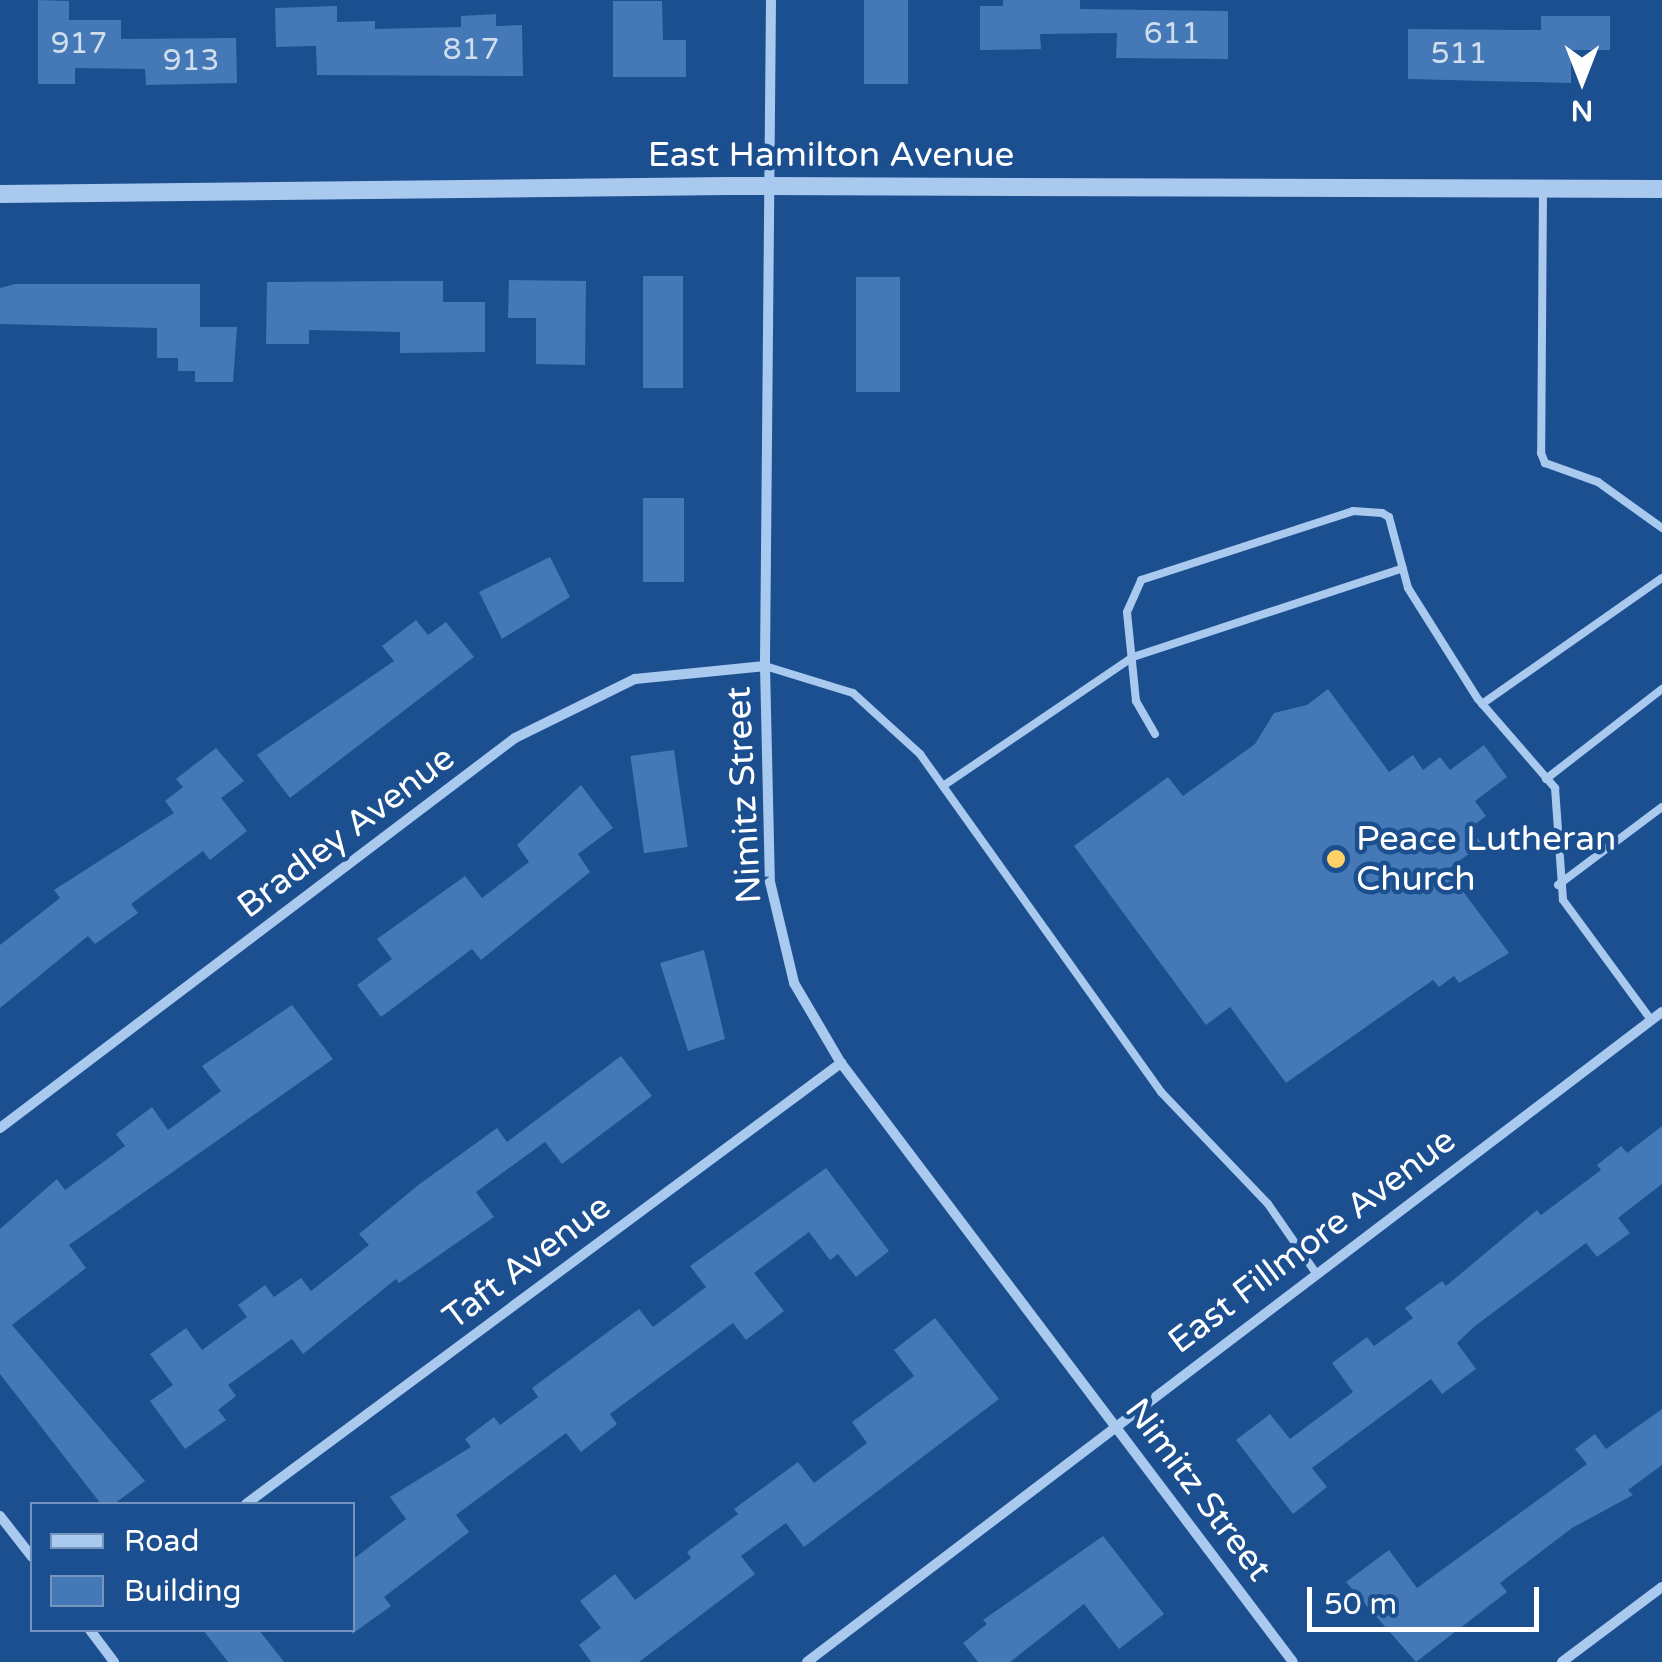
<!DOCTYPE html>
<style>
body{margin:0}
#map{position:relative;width:1662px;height:1662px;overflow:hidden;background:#1b4f8f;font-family:"Varela Round",sans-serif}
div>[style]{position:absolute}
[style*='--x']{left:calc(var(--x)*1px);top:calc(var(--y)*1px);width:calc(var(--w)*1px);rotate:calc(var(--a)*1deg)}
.building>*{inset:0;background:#4478b7;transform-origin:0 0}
.service>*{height:8px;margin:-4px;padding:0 4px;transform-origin:4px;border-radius:4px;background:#a9c9ee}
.minor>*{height:10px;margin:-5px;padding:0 5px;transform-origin:5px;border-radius:5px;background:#a9c9ee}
.tertiary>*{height:18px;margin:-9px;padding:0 9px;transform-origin:9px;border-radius:9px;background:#a9c9ee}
.dots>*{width:28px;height:28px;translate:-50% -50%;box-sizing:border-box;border:5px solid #1b4f8f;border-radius:50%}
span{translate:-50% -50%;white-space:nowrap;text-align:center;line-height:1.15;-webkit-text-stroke:9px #1b4f8f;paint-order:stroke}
.number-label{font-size:30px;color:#d0dded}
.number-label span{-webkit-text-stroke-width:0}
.street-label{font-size:35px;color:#fff}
.poi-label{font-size:35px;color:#fff}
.left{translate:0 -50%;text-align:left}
.legend{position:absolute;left:30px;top:1502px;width:325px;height:130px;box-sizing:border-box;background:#1b4f8f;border:2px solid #7695bc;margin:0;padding:12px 18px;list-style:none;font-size:30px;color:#fff}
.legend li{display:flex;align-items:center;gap:20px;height:50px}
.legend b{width:50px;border:2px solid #7695bc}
.north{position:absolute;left:1532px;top:30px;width:100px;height:100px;-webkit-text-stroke:8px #1b4f8f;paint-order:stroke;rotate:180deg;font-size:28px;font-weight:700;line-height:40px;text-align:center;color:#fff}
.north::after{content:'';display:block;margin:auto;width:35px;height:45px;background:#fff;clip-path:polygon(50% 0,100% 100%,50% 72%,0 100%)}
.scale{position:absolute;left:1307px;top:1587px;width:232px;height:45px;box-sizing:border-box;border:5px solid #fff;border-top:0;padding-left:12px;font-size:30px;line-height:35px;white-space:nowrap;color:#fff;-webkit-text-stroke:8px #1b4f8f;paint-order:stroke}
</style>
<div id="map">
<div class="building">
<i style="clip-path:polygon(38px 0,69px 1px,69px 20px,121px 20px,121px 39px,236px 38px,237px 83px,146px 85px,145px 69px,75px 68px,75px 84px,38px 84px)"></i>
<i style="left:864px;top:0;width:44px;height:84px"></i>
<i style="clip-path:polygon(1003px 0,1080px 0,1080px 9px,1228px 11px,1228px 59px,1116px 58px,1117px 33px,1040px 34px,1041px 49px,980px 50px,980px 6px,1003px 6px)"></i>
<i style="clip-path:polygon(613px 1px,662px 1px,663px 40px,686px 40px,686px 77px,613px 77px)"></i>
<i style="clip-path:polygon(337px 6px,337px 22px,375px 21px,375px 29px,461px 27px,461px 16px,496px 14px,496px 26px,522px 25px,523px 76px,317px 75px,316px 46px,276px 47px,275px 8px)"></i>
<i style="clip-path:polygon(1541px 16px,1610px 16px,1610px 50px,1571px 50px,1571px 83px,1408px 79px,1408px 29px,1541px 30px)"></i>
<i style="left:643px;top:276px;width:40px;height:112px"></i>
<i style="left:856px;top:277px;width:44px;height:115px"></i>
<i style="clip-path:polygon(509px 280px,586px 281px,585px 365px,536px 364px,536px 318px,508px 318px)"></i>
<i style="clip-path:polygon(400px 281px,443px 281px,443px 302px,485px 302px,485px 352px,400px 353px,400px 332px,309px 330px,309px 344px,266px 344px,267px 282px)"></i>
<i style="clip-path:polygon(15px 284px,200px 284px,200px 327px,237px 327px,233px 382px,195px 382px,195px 371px,178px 371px,178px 358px,157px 358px,157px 328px,0 324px,0 288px)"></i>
<i style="left:643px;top:498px;width:41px;height:84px"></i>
<i style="clip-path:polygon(550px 557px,570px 597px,502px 639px,479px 592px)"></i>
<i style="clip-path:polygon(416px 620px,428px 635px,446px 622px,474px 657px,290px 798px,257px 755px,394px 661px,382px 646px)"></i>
<i style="clip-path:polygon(1328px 689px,1389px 772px,1413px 755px,1423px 770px,1440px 757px,1450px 770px,1484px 745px,1507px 777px,1475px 801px,1486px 816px,1470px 828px,1482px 844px,1447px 870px,1509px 953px,1459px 983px,1454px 976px,1439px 987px,1433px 980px,1286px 1083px,1230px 1007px,1206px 1025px,1074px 846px,1168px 777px,1183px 796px,1255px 744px,1274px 713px,1307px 705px)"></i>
<i style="clip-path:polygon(216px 748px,244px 781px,221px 798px,247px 831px,210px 860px,203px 851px,131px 904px,138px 913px,95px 944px,88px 936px,0 1008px,0 945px,60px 898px,54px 890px,174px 813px,165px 801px,183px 787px,176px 779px)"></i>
<i style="left:674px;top:750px;width:98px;height:44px;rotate:82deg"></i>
<i style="clip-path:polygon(581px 785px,613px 828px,578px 854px,590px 872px,481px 960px,472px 949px,381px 1017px,357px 985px,392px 959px,377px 939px,465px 876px,482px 898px,529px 862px,517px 845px)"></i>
<i style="clip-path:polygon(704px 950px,725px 1039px,688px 1051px,660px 963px)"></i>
<i style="clip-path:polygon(292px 1005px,333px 1059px,69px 1245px,86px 1268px,12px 1325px,145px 1481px,114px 1504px,101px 1504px,0 1374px,0 1229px,57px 1179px,65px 1190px,125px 1146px,116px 1134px,152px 1107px,168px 1130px,221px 1091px,202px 1066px)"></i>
<i style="clip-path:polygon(621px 1056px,652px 1096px,562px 1164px,545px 1142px,476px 1192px,494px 1217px,399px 1283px,396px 1279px,303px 1354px,292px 1339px,228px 1385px,236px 1396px,218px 1410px,226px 1420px,185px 1449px,150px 1401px,173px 1385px,150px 1354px,186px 1328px,202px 1350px,247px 1317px,238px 1305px,265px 1285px,274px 1297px,301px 1278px,311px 1291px,369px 1245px,359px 1234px,417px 1186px,497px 1128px,507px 1142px)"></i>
<i style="clip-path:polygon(1662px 1126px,1662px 1184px,1618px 1218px,1630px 1233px,1597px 1257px,1586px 1243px,1475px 1326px,1457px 1343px,1476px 1369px,1442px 1394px,1431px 1379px,1312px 1468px,1327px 1487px,1293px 1514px,1236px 1440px,1270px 1414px,1290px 1439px,1353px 1392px,1332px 1363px,1367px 1337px,1374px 1346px,1413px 1318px,1405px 1308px,1442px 1281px,1446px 1286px,1537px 1210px,1541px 1215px,1601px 1170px,1597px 1165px,1621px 1146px,1627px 1153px)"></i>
<i style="clip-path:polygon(826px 1168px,889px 1251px,856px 1277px,838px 1254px,830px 1260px,809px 1232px,754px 1273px,784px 1311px,746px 1340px,733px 1323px,610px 1414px,617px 1424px,581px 1452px,566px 1433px,456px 1515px,469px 1532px,384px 1597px,391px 1606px,352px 1634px,352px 1560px,406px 1519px,390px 1497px,471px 1447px,465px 1439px,494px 1417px,500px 1425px,538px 1397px,532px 1388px,639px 1309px,653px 1327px,706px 1287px,690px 1266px)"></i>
<i style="clip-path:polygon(935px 1318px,999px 1399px,804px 1547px,786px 1523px,741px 1556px,755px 1574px,639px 1662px,591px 1662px,579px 1645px,601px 1628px,580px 1601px,615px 1574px,635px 1600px,691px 1558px,687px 1552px,738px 1514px,734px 1509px,798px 1462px,814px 1483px,867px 1443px,852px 1422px,914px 1376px,894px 1350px)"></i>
<i style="clip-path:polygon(1662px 1409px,1662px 1465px,1628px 1490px,1633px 1495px,1572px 1528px,1500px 1583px,1507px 1592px,1416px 1662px,1346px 1582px,1389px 1550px,1417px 1588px,1587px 1464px,1575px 1449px,1595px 1434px,1606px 1449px)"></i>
<i style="clip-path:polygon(1103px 1536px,1164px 1614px,1119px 1649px,1084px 1604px,1010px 1662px,978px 1662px,963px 1643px,987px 1624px,983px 1620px)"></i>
<i style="clip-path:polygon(203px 1630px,259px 1630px,284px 1662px,228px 1662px)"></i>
</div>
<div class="service">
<i style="--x:1543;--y:188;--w:265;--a:90.4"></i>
<i style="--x:1541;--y:453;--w:11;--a:68"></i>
<i style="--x:1545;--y:463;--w:56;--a:19.7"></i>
<i style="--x:1598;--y:482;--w:79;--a:35.7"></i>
<i style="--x:765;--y:666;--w:92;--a:17.1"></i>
<i style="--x:853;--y:693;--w:91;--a:42.3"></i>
<i style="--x:920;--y:754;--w:415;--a:54.5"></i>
<i style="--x:1161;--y:1092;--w:155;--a:46.3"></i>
<i style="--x:1268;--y:1204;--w:84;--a:55.2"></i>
<i style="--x:1482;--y:704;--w:220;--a:-35"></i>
<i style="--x:1155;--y:734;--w:38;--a:-120"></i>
<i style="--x:1136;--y:701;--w:89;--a:-95.8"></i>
<i style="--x:1127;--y:612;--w:35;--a:-66"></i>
<i style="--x:1141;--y:580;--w:223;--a:-18"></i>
<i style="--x:1353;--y:511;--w:29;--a:4"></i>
<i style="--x:1382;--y:513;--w:8;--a:30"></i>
<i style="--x:1389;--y:517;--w:73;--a:75"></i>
<i style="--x:1408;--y:588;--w:131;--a:57.8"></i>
<i style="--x:1478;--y:699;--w:118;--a:49.1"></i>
<i style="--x:1555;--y:788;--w:112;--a:85.9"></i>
<i style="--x:1563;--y:900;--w:149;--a:53.7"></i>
<i style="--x:1546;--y:779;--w:147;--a:-37.8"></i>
<i style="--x:943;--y:786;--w:230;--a:-34.2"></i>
<i style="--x:1133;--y:657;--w:284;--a:-18.2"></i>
<i style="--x:1558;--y:885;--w:130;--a:-36.9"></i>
</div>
<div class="minor">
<i style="--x:771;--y:0;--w:666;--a:90.52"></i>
<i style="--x:765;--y:666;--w:216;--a:88.7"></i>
<i style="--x:770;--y:882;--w:104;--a:76.6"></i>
<i style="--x:794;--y:983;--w:93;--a:59.6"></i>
<i style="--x:841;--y:1063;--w:750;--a:52.96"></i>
<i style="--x:0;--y:1128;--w:646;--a:-37.14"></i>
<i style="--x:515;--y:738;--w:134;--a:-26.2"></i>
<i style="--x:635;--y:679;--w:131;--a:-5.7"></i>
<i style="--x:246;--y:1504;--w:741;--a:-36.54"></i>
<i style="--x:0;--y:1516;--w:52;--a:52"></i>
<i style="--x:90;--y:1630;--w:40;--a:53"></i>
<i style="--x:807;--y:1662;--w:1074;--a:-37.24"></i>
<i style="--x:1562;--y:1662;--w:125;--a:-36.9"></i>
</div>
<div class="tertiary">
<i style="--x:0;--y:194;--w:729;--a:-0.63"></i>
<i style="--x:729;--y:186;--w:933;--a:0.18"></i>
</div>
<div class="dots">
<i style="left:1336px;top:859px;background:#ffd166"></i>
</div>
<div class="number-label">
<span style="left:1172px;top:34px">611</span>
<span style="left:79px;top:44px">917</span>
<span style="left:471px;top:50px">817</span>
<span style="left:1459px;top:54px">511</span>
<span style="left:191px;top:61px">913</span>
</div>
<div class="street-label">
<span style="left:831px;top:155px">East Hamilton Avenue</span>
<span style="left:744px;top:795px;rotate:-93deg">Nimitz Street</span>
<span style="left:346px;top:832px;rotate:-37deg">Bradley Avenue</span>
<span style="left:1312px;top:1241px;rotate:-37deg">East Fillmore Avenue</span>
<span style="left:527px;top:1262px;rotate:-37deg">Taft Avenue</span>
<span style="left:1198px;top:1490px;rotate:53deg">Nimitz Street</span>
</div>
<div class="poi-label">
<span class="left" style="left:1356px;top:859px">Peace Lutheran<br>Church</span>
</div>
<ul class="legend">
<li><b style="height:12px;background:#a9c9ee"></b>Road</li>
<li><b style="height:28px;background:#4478b7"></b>Building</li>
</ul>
<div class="north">N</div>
<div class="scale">50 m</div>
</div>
